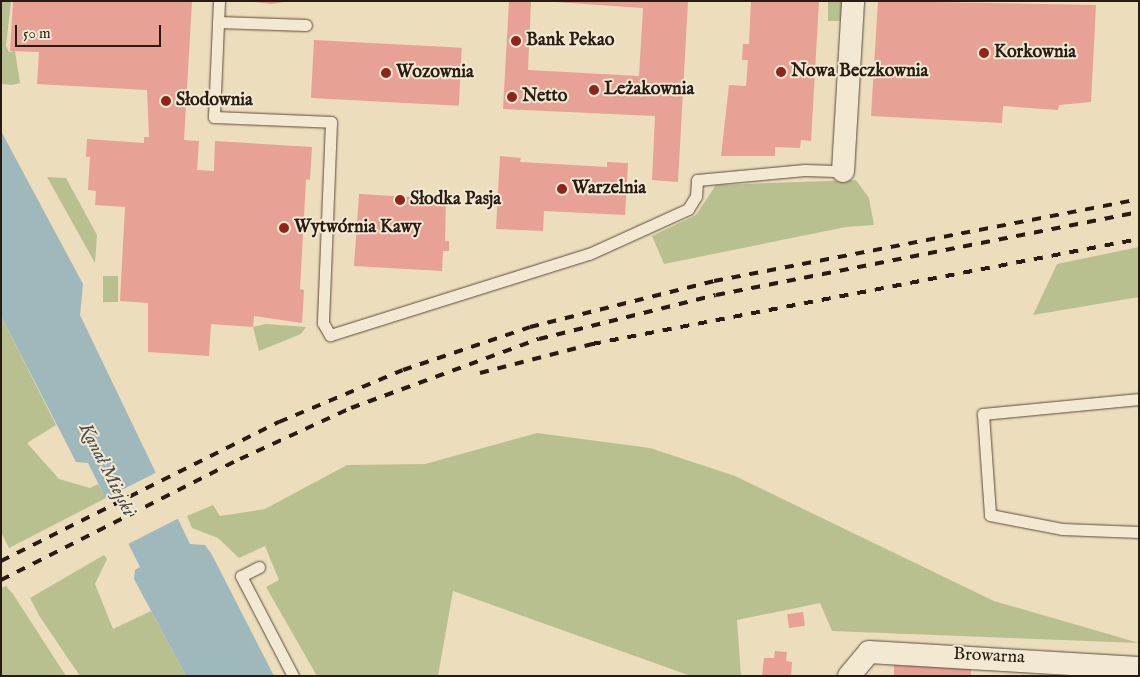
<!DOCTYPE html>
<meta charset="utf-8">
<style>
body{margin:0}
#map{position:relative;width:1140px;height:677px;overflow:hidden;background:#ecddbc;font-family:"IM FELL English",serif}
div>[style]{position:absolute}
[style*='--x']{left:calc(var(--x)*1px);top:calc(var(--y)*1px);width:calc(var(--w)*1px);rotate:calc(var(--a)*1deg)}
.green>*{inset:0;background:#b9c08f;transform-origin:0 0}
.water>*{inset:0;background:#9fb8bc}
.pier>*{inset:0;background:#ecddbc;transform-origin:0 0}
.building>*{inset:0;background:#e7a195;transform-origin:0 0}
.roads{filter:drop-shadow(0 0 1px #594c3c) drop-shadow(0 0 1px #594c3c)}
.service>*{height:11px;margin:-5.5px;padding:0 5.5px;transform-origin:5.5px;border-radius:5.5px;background:#f3e9d3}
.minor>*{height:22px;margin:-11px;padding:0 11px;transform-origin:11px;border-radius:11px;background:#f3e9d3}
.rail>*{height:4px;margin-top:-2px;transform-origin:0;background:repeating-linear-gradient(90deg,#281c12 0 9px,transparent 0 18px)}
.dots>*{width:14px;height:14px;translate:-50% -50%;box-sizing:border-box;border:2px solid #f3e9d3;border-radius:50%}
span{translate:-50% -50%;white-space:nowrap;text-align:center;line-height:1.15;-webkit-text-stroke:4px #f3e9d3;paint-order:stroke}
.poi-label{font-size:18px;color:#281c12;font-weight:700}
.left{translate:0 -50%;text-align:left}
.street-label{font-size:18px;color:#281c12}
.water-label{font-size:19px;color:#4c4b45;font-style:italic}
.frame{position:absolute;inset:0;border:2px solid #281c12;pointer-events:none}
.scale{position:absolute;left:15px;top:25px;width:146px;height:22px;box-sizing:border-box;border:2px solid #281c12;border-top:0;padding-left:6px;font-size:15px;line-height:18px;white-space:nowrap;color:#281c12;-webkit-text-stroke:4px #f3e9d3;paint-order:stroke}
</style>
<div id="map">
<div class="green">
<i style="clip-path:polygon(1px 1px,11px 1px,6px 46px,9px 52px,15px 51px,20px 83px,12px 85px,1px 84px)"></i>
<i style="left:828px;top:1px;width:14px;height:20px"></i>
<i style="clip-path:polygon(47px 177px,66px 178px,97px 235px,95px 263px)"></i>
<i style="clip-path:polygon(856px 180px,869px 198px,874px 225px,846px 227px,664px 264px,652px 236px,696px 215px,716px 185px)"></i>
<i style="clip-path:polygon(1139px 247px,1139px 297px,1033px 315px,1057px 264px)"></i>
<i style="left:103px;top:276px;width:15px;height:26px"></i>
<i style="clip-path:polygon(1px 316px,56px 425px,27px 443px,59px 479px,90px 488px,98px 484px,106px 498px,9px 548px,1px 532px)"></i>
<i style="clip-path:polygon(266px 324px,306px 327px,301px 334px,259px 351px,253px 327px)"></i>
<i style="clip-path:polygon(537px 433px,650px 448px,735px 476px,994px 601px,1139px 643px,832px 631px,820px 603px,737px 620px,741px 676px,691px 676px,453px 591px,438px 676px,317px 676px,266px 587px,279px 580px,265px 546px,239px 558px,218px 538px,192px 528px,187px 516px,213px 505px,220px 516px,265px 509px,347px 465px,425px 464px)"></i>
<i style="clip-path:polygon(104px 555px,107px 559px,95px 584px,113px 629px,151px 611px,186px 676px,80px 676px,40px 617px,30px 598px)"></i>
<i style="clip-path:polygon(6px 586px,13px 594px,66px 676px,1px 676px,1px 588px)"></i>
</div>
<div class="water">
<i style="clip-path:polygon(1px 131px,83px 284px,80px 315px,190px 544px,205px 545px,211px 553px,274px 676px,186px 676px,134px 579px,135px 570px,140px 567px,88px 463px,76px 462px,1px 316px)"></i>
</div>
<div class="pier">
<i style="left:157px;top:472px;width:51px;height:60px;rotate:63deg"></i>
</div>
<div class="building">
<i style="clip-path:polygon(13px 1px,192px 1px,184px 140px,199px 141px,197px 170px,214px 171px,215px 141px,312px 147px,310px 180px,306px 179px,300px 289px,304px 290px,302px 323px,254px 316px,253px 327px,211px 324px,209px 356px,148px 352px,148px 303px,120px 301px,125px 207px,95px 205px,96px 191px,88px 190px,90px 157px,86px 157px,87px 139px,144px 143px,144px 137px,149px 137px,147px 90px,37px 84px,39px 52px,10px 51px)"></i>
<i style="clip-path:polygon(245px 1px,284px 1px,284px 2px,272px 4px)"></i>
<i style="clip-path:polygon(509px 1px,531px 1px,528px 70px,639px 76px,643px 8px,541px 1px,688px 1px,678px 182px,652px 180px,655px 116px,503px 109px)"></i>
<i style="clip-path:polygon(751px 1px,819px 1px,811px 141px,801px 140px,800px 148px,775px 147px,775px 156px,721px 156px,729px 85px,746px 86px,748px 60px,742px 60px,743px 44px,749px 44px)"></i>
<i style="clip-path:polygon(878px 1px,1096px 5px,1091px 102px,1059px 105px,1058px 110px,1003px 106px,1002px 123px,871px 116px)"></i>
<i style="left:314px;top:40px;width:148px;height:58px;rotate:3deg"></i>
<i style="clip-path:polygon(500px 156px,521px 158px,520px 162px,607px 167px,607px 162px,628px 163px,625px 215px,544px 211px,543px 231px,496px 229px)"></i>
<i style="clip-path:polygon(359px 194px,446px 199px,445px 241px,449px 241px,449px 251px,443px 251px,442px 271px,354px 266px)"></i>
<i style="left:803px;top:612px;width:14px;height:16px;rotate:82deg"></i>
<i style="clip-path:polygon(775px 651px,787px 652px,786px 661px,792px 662px,791px 676px,762px 676px,764px 658px,774px 658px)"></i>
<i style="clip-path:polygon(894px 665px,971px 669px,971px 676px,894px 676px)"></i>
</div>
<div class="roads">
<div class="service">
<i style="--x:219;--y:1;--w:116;--a:92.5"></i>
<i style="--x:214;--y:117;--w:117;--a:2.4"></i>
<i style="--x:331;--y:122;--w:201;--a:92.3"></i>
<i style="--x:323;--y:323;--w:14;--a:60"></i>
<i style="--x:330;--y:335;--w:271;--a:-17.4"></i>
<i style="--x:589;--y:254;--w:109;--a:-24.4"></i>
<i style="--x:688;--y:209;--w:15;--a:-58"></i>
<i style="--x:696;--y:196;--w:16;--a:-86"></i>
<i style="--x:697;--y:180;--w:108;--a:-5.3"></i>
<i style="--x:805;--y:170;--w:38;--a:2"></i>
<i style="--x:218;--y:22;--w:88;--a:2"></i>
<i style="--x:1139;--y:399;--w:157;--a:174.5"></i>
<i style="--x:983;--y:414;--w:101;--a:86"></i>
<i style="--x:990;--y:515;--w:73;--a:11"></i>
<i style="--x:1062;--y:529;--w:77;--a:2.2"></i>
<i style="--x:259;--y:567;--w:20;--a:153"></i>
<i style="--x:241;--y:576;--w:113;--a:62.5"></i>
</div>
<div class="minor">
<i style="--x:843;--y:171;--w:170;--a:-86.6"></i>
<i style="--x:849;--y:676;--w:31;--a:-50"></i>
<i style="--x:869;--y:652;--w:270;--a:3.4"></i>
</div>
</div>
<div class="rail">
<i style="--x:480;--y:373;--w:116;--a:-14.5"></i>
<i style="--x:592;--y:344;--w:557;--a:-10.87"></i>
<i style="--x:1;--y:561;--w:311;--a:-26.6"></i>
<i style="--x:279;--y:422;--w:134;--a:-22.8"></i>
<i style="--x:403;--y:370;--w:134;--a:-18.7"></i>
<i style="--x:530;--y:327;--w:190;--a:-14"></i>
<i style="--x:714;--y:281;--w:433;--a:-10.9"></i>
<i style="--x:1;--y:580;--w:268;--a:-26.9"></i>
<i style="--x:240;--y:459;--w:122;--a:-24.7"></i>
<i style="--x:351;--y:408;--w:200;--a:-20.2"></i>
<i style="--x:539;--y:339;--w:182;--a:-14"></i>
<i style="--x:716;--y:295;--w:431;--a:-11.1"></i>
</div>
<div class="dots">
<i style="left:516px;top:41px;background:#8f2418"></i>
<i style="left:984px;top:53px;background:#8f2418"></i>
<i style="left:781px;top:72px;background:#8f2418"></i>
<i style="left:386px;top:73px;background:#8f2418"></i>
<i style="left:594px;top:90px;background:#8f2418"></i>
<i style="left:512px;top:97px;background:#8f2418"></i>
<i style="left:166px;top:101px;background:#8f2418"></i>
<i style="left:562px;top:189px;background:#8f2418"></i>
<i style="left:400px;top:200px;background:#8f2418"></i>
<i style="left:284px;top:228px;background:#8f2418"></i>
</div>
<div class="poi-label">
<span class="left" style="left:526px;top:41px">Bank Pekao</span>
<span class="left" style="left:994px;top:53px">Korkownia</span>
<span class="left" style="left:791px;top:72px">Nowa Beczkownia</span>
<span class="left" style="left:396px;top:73px">Wozownia</span>
<span class="left" style="left:604px;top:90px">Leżakownia</span>
<span class="left" style="left:522px;top:97px">Netto</span>
<span class="left" style="left:176px;top:101px">Słodownia</span>
<span class="left" style="left:572px;top:189px">Warzelnia</span>
<span class="left" style="left:410px;top:200px">Słodka Pasja</span>
<span class="left" style="left:294px;top:228px">Wytwórnia Kawy</span>
</div>
<div class="street-label">
<span style="left:989px;top:657px;rotate:3deg">Browarna</span>
</div>
<div class="water-label">
<span style="left:106px;top:470px;rotate:63deg">Kanał Miejski</span>
</div>
<div class="frame"></div>
<div class="scale">50 m</div>
</div>
